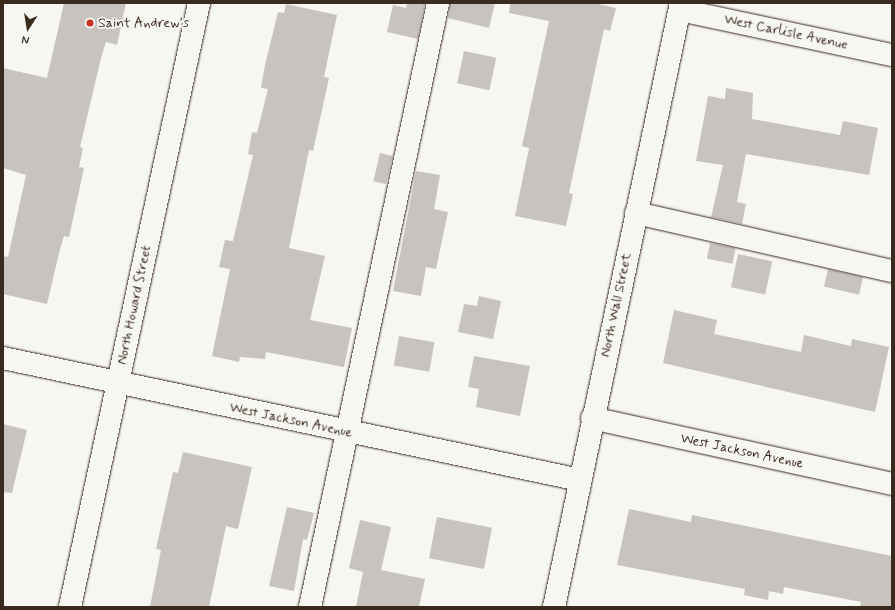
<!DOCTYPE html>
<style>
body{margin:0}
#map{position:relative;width:895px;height:610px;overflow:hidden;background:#f6f6f2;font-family:Mynerve,sans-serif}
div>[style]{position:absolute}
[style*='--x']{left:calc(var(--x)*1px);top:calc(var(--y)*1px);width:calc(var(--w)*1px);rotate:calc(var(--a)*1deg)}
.building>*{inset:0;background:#c8c3be;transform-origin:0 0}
.roads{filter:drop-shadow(0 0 1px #3b2a1e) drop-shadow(0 0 1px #3b2a1e)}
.minor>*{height:22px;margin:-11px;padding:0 11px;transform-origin:11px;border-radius:11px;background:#f6f6f2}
.dots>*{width:11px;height:11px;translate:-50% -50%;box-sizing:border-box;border:2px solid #f6f6f2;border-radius:50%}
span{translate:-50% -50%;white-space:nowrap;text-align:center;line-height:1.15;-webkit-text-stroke:3.5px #f6f6f2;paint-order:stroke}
.poi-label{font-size:14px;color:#3b2a1e}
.left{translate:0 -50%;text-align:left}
.street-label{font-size:14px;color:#3b2a1e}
.frame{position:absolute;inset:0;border:4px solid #3b2a1e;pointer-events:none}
.north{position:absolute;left:8px;top:8px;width:40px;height:40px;-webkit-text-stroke:3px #f6f6f2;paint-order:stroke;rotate:192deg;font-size:11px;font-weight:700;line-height:16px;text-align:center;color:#3b2a1e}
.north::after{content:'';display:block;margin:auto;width:14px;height:18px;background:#3b2a1e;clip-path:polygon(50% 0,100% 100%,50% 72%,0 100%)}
</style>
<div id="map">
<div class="building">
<i style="clip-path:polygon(64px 3px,126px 3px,117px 45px,106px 42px,101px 58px,80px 147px,83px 148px,79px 167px,84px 168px,69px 237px,64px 236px,60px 249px,47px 304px,3px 294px,3px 256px,8px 257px,26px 175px,3px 168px,3px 68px,47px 78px)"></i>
<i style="clip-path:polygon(407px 3px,425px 3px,418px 39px,387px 32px,393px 5px,406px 8px)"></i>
<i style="clip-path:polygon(450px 3px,495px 3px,489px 28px,448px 18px)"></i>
<i style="clip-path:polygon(510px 3px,594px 3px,616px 8px,610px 31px,604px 29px,569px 193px,573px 194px,566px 226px,515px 216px,529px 148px,522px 146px,549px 21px,509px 13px)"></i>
<i style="clip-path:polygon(286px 4px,337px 15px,324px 77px,329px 78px,313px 151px,309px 150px,289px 248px,325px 256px,310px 320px,352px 328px,344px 367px,266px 352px,265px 359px,240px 357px,239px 362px,212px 356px,230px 269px,219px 267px,225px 240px,233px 241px,253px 155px,248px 154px,252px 132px,257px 133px,268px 89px,261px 88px,265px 65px,278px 12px,284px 13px)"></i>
<i style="left:464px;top:51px;width:33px;height:33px;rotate:12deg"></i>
<i style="clip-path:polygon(726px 88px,753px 93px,752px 119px,840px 135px,843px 121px,878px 128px,869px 175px,746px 154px,737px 202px,746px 204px,742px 224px,711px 217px,723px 165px,696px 161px,708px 96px,725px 99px)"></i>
<i style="left:380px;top:153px;width:13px;height:29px;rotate:13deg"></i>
<i style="clip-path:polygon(416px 171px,440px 175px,434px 209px,448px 212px,436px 269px,426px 267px,421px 296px,393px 291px)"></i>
<i style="left:710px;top:243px;width:26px;height:16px;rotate:11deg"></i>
<i style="left:738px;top:254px;width:35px;height:34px;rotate:12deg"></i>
<i style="left:828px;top:269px;width:36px;height:18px;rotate:13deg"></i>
<i style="clip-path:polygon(479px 296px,501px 301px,493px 339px,458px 332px,464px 304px,477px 306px)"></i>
<i style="clip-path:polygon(674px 310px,717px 320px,714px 334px,801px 352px,804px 335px,851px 346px,852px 339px,889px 347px,875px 412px,663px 363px)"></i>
<i style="left:399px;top:336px;width:36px;height:30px;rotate:10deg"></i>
<i style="clip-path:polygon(474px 356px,530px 366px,520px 416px,476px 407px,479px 389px,468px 387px)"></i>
<i style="clip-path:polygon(3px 424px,27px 430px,12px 493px,3px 492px)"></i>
<i style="clip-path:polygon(183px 452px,252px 467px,238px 529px,226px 526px,209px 607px,150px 607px,161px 550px,156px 549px,173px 472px,178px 473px)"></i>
<i style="clip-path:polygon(287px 507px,314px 513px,307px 540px,303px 539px,294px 591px,269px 586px)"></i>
<i style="clip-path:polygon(629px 509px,691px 522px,692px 515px,892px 556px,892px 607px,860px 607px,861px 602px,784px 587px,783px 594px,769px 591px,768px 600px,744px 595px,745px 589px,617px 565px)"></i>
<i style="left:437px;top:517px;width:56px;height:42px;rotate:11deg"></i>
<i style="clip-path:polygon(360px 520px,391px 527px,381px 570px,425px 579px,419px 607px,356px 607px,363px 572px,349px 568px)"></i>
</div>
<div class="roads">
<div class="minor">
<i style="--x:680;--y:10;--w:217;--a:12"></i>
<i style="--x:636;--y:213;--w:262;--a:12.8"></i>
<i style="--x:3;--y:358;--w:590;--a:11.94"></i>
<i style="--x:592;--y:418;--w:307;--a:12.4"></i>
<i style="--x:70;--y:607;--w:618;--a:-77.94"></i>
<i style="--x:310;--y:607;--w:617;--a:-78.03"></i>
<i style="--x:554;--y:607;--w:617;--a:-78.13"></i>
</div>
</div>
<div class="dots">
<i style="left:90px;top:23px;background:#c8321e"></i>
</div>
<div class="poi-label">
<span class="left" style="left:98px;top:23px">Saint Andrew's</span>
</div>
<div class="street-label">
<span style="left:786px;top:32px;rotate:12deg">West Carlisle Avenue</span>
<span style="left:134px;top:305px;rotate:-78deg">North Howard Street</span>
<span style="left:616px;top:305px;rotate:-78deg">North Wall Street</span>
<span style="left:291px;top:420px;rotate:12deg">West Jackson Avenue</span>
<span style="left:742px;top:451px;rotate:12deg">West Jackson Avenue</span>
</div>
<div class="frame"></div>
<div class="north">N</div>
</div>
